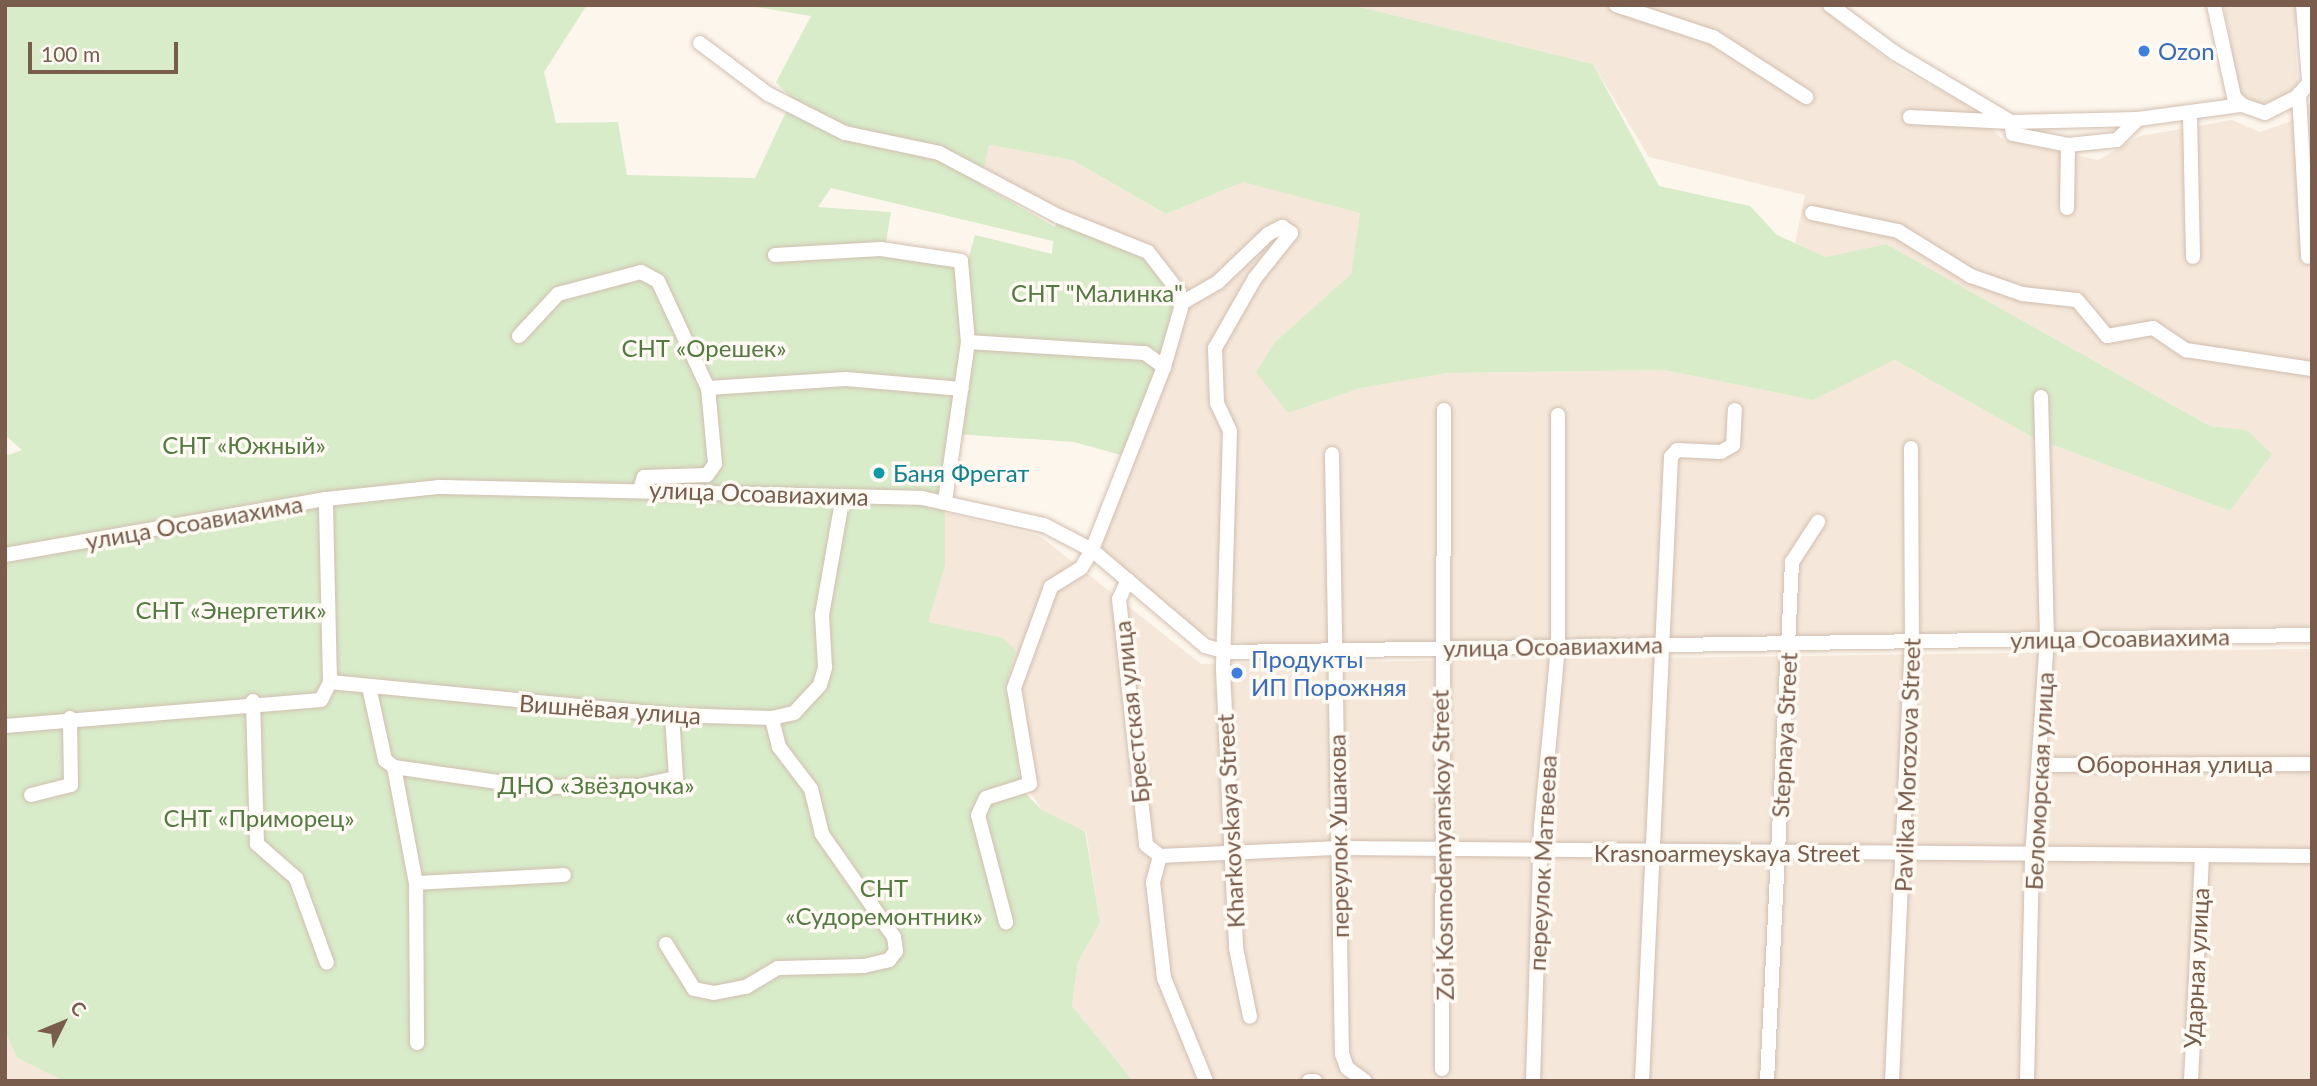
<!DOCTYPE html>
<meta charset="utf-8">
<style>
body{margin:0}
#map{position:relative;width:2317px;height:1086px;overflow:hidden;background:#fdf6ec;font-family:Lato,sans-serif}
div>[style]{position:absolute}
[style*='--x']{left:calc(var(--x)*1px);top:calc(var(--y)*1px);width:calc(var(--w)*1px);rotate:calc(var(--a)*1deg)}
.residential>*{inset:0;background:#f5e8da}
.green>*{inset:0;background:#d8ecc9}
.roads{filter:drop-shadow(0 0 2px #d1beb0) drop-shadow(0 0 2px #d1beb0)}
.minor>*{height:14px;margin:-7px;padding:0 7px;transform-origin:7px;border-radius:7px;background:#fff}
.dots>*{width:19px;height:19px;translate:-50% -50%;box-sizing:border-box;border:4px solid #fffaf3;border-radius:50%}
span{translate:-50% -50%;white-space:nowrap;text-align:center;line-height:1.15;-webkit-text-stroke:7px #fffaf3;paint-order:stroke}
.shop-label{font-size:24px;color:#366cbe}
.left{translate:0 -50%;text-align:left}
.park-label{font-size:24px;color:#537a41}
.culture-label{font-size:24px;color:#0d838f}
.street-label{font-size:24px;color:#7a5c4d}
.frame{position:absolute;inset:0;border:7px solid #7a5c4d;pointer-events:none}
.north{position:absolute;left:28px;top:988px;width:70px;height:70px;-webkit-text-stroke:5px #fffaf3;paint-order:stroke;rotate:47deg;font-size:19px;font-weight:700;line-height:28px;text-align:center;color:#7a5c4d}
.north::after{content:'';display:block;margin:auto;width:24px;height:32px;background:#7a5c4d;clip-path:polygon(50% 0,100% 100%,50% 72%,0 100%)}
.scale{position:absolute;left:28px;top:42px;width:150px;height:32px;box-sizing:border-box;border:4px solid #7a5c4d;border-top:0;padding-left:9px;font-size:21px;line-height:24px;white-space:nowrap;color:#7a5c4d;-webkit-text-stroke:5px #fffaf3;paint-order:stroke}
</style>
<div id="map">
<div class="residential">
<i style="clip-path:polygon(1352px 5px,1817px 5px,1901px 70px,1963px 102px,2002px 139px,2098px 160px,2140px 136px,2232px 120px,2260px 132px,2289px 122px,2312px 101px,2312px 626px,1253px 646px,1194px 631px,1098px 546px,1162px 390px,1056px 209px,980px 184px,988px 145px,1072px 160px,1166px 214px,1243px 182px,1361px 213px,1351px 274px,1275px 342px,1288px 413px,1361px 388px,1448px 373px,1664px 370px,1813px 400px,1895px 360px,2034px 438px,2230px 511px,2246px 430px,2210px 426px,1886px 244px,1826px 257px,1795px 243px,1805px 195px,1649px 157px,1593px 64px)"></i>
<i style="clip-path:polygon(2224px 5px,2312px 5px,2312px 30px,2294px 25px,2298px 84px,2288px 96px,2257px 105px,2239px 92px)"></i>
<i style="clip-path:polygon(945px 513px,1040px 536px,1201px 664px,2312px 649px,2312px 1081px,1133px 1081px,1072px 1006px,1078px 962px,1100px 923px,1086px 831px,1042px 810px,1020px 777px,1008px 677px,1016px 651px,927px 622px,945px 566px)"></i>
<i style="clip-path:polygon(5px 1031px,17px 1058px,64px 1081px,5px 1081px)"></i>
</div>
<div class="green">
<i style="clip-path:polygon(evenodd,5px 5px,587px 5px,544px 72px,556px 123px,618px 122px,627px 175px,755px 178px,792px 99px,776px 82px,811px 16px,744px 5px,1352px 5px,1593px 64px,1659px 186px,1750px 206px,1777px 235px,1826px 257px,1886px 244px,2210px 426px,2246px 430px,2272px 454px,2230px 511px,2034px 438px,1895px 360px,1813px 400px,1664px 370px,1448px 373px,1361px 388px,1288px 413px,1256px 372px,1275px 342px,1351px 274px,1360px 213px,1243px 182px,1166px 214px,1072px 160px,989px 145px,980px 184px,1055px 227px,1058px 216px,1148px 252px,1181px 308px,1128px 457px,1074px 442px,955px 434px,945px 502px,945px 566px,928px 622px,1003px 638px,1016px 651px,1008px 677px,1021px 789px,1042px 810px,1085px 831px,1100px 923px,1078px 962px,1072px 1006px,1133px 1081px,64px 1081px,17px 1058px,5px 1031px,5px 456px,22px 450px,5px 435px,5px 5px,831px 188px,1053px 241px,1052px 254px,975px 235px,968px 260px,962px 261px,885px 249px,891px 212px,818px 207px,831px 188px)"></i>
</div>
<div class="roads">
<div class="minor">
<i style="--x:1616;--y:5;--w:102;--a:18.3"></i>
<i style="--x:1713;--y:37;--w:111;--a:32.8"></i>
<i style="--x:1830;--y:5;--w:81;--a:36.4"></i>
<i style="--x:1895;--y:53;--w:135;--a:30.7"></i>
<i style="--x:2011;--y:122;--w:127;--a:-1.4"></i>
<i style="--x:2138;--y:119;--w:105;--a:-7.7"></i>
<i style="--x:2214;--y:5;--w:94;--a:77.7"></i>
<i style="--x:2234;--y:97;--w:11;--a:45"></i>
<i style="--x:2242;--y:105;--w:24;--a:19"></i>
<i style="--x:2265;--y:113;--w:36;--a:-27"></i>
<i style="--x:2297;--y:97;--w:23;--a:-50"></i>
<i style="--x:2303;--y:5;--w:76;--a:85.5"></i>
<i style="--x:700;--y:43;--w:85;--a:36.9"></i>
<i style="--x:768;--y:94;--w:86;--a:26.9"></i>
<i style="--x:845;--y:133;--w:96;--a:12"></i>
<i style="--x:939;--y:153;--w:135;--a:27.9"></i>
<i style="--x:1058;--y:216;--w:97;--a:21.8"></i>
<i style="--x:1148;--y:252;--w:51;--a:52.2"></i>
<i style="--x:1179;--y:292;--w:16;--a:83"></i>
<i style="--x:1181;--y:308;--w:61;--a:106.1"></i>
<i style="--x:1164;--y:367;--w:197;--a:111.5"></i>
<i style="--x:1092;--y:550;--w:21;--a:121"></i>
<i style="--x:1081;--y:568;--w:36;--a:148"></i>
<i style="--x:1051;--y:587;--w:108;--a:110.1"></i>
<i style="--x:1014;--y:688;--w:97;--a:80.5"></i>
<i style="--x:1030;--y:784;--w:46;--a:162.3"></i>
<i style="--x:986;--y:798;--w:19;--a:115"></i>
<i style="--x:978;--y:815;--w:111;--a:75.3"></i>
<i style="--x:2299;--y:94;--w:163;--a:86.8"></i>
<i style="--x:2190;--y:114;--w:143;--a:88.8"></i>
<i style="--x:1910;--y:117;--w:101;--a:2.8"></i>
<i style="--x:2011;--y:122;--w:12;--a:81"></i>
<i style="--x:2013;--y:134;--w:56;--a:11.3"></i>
<i style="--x:2068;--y:145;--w:49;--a:-5.8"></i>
<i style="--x:2117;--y:140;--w:30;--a:-45"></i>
<i style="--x:2067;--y:208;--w:63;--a:-89.1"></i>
<i style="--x:1812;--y:213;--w:88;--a:11.8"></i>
<i style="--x:1898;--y:231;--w:86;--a:31.7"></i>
<i style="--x:1971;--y:276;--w:54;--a:19.4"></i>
<i style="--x:2022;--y:294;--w:55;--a:6.2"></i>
<i style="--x:2077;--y:300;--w:47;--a:50.2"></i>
<i style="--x:2107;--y:336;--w:47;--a:-9.9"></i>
<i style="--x:2153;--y:328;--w:40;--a:34"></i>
<i style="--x:2186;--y:350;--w:127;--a:8.6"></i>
<i style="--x:775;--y:255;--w:106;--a:-3.2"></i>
<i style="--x:881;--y:249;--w:81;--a:8.5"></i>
<i style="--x:961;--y:261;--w:81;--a:85.1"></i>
<i style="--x:968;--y:342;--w:162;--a:98.2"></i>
<i style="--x:1180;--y:304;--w:44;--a:-30.1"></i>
<i style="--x:1218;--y:282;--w:69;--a:-43.8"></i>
<i style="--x:1268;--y:234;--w:16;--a:-27"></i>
<i style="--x:1282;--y:227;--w:11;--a:34"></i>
<i style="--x:1291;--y:233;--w:58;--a:128.7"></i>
<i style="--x:1255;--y:278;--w:81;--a:119.7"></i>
<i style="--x:1215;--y:348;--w:55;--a:87.9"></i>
<i style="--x:1217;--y:403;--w:31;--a:65"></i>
<i style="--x:1230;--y:431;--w:239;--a:91.7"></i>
<i style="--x:1223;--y:670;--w:278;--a:87.3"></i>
<i style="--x:1236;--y:948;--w:70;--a:78.5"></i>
<i style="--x:519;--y:336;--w:57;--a:-47.1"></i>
<i style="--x:558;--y:294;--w:86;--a:-14.8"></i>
<i style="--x:641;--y:272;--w:19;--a:28"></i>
<i style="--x:658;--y:281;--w:118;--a:65"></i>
<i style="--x:708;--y:388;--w:76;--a:84.7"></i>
<i style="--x:715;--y:464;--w:14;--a:126"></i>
<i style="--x:707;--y:475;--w:63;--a:178.2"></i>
<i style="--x:644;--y:477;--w:13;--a:108"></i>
<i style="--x:968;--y:342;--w:177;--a:3.6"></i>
<i style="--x:1145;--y:353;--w:24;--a:36"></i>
<i style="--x:708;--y:388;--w:138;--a:-3.7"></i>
<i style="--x:846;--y:379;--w:116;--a:4.9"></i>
<i style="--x:1332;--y:454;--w:600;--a:89.05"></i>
<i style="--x:1342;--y:1054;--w:15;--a:70"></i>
<i style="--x:1347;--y:1068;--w:22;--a:36"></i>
<i style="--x:5;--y:555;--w:326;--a:-9.9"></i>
<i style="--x:326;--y:499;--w:114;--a:-6.1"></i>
<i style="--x:439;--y:487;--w:483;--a:1.3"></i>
<i style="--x:922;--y:498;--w:125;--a:12.5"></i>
<i style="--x:1044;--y:525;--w:54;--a:27.5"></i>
<i style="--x:1092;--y:550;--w:148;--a:40.3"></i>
<i style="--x:1205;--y:646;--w:22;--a:16"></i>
<i style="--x:1226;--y:652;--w:1086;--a:-0.9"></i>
<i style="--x:1128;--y:580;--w:21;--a:115"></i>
<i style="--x:1119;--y:599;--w:247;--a:83.7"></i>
<i style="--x:1146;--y:845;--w:18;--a:38"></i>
<i style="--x:1160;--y:856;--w:179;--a:-2.6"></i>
<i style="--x:1339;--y:848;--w:973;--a:0.47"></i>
<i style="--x:330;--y:682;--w:344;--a:5.5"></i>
<i style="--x:672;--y:715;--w:100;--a:1.7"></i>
<i style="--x:772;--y:718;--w:23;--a:-13"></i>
<i style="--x:794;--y:713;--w:38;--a:-47"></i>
<i style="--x:820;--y:685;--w:19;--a:-74"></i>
<i style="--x:825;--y:667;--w:52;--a:-93.3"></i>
<i style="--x:822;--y:615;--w:121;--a:-80"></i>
<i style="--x:369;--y:687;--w:75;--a:77.6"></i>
<i style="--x:385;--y:760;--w:11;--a:38"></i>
<i style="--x:394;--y:767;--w:118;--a:79.3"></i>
<i style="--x:416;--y:883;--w:160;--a:89.6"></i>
<i style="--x:253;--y:701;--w:143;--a:88.4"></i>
<i style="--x:257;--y:844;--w:52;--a:41.1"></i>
<i style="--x:296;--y:878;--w:90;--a:70"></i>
<i style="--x:5;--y:726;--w:317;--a:-4.7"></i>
<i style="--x:321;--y:700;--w:20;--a:-63"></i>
<i style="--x:330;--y:682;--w:183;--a:-91.3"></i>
<i style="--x:2039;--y:765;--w:273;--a:-0.2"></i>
<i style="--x:394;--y:767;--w:140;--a:8.2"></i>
<i style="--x:533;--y:787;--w:105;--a:-0.5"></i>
<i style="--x:638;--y:786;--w:39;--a:-12"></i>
<i style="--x:676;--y:778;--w:63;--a:-93.6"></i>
<i style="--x:31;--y:795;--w:41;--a:-14"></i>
<i style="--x:71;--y:785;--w:67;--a:-90.9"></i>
<i style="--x:1160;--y:856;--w:27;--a:105"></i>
<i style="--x:1153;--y:882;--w:97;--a:83.5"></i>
<i style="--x:1164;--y:978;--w:111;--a:67.8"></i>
<i style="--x:416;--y:883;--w:148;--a:-3.1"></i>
<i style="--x:666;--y:944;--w:53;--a:58.1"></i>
<i style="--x:694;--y:989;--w:20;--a:11"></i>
<i style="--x:714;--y:993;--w:33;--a:-11"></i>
<i style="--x:746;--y:987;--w:37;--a:-31"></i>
<i style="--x:778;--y:968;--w:86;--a:-1.3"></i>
<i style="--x:864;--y:966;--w:26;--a:-13"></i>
<i style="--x:889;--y:960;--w:11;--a:-52"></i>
<i style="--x:896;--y:951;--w:14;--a:-98"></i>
<i style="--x:894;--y:937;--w:126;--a:-125"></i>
<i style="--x:822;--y:834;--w:46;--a:-103.7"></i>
<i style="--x:811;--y:789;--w:53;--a:-127.3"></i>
<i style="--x:779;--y:747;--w:30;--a:-104"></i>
<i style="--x:1442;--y:1069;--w:659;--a:-89.83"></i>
<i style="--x:1309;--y:1081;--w:6;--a:0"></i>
<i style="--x:1533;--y:1081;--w:254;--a:-88.2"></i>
<i style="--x:1541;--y:827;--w:182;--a:-84.6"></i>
<i style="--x:1558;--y:646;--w:231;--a:-90"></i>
<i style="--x:1642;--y:1081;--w:625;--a:-87.34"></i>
<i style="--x:1671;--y:457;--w:9;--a:-49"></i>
<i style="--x:1677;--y:450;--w:44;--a:2.6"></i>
<i style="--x:1721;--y:452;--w:14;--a:-30"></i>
<i style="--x:1733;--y:445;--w:35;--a:-87"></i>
<i style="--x:1767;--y:1081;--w:520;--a:-87.24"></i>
<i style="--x:1792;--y:562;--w:48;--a:-57"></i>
<i style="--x:1892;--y:1081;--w:440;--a:-87.4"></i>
<i style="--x:1912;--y:641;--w:193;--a:-90.3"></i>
<i style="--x:2027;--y:1081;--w:223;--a:-88.7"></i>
<i style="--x:2032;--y:858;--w:219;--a:-86.1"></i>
<i style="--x:2047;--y:640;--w:243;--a:-91.4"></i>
<i style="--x:2191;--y:1081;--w:226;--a:-87.2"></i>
</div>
</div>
<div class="dots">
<i style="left:2144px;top:51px;background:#3f7fe0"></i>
<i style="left:879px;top:473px;background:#0f9aa8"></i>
<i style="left:1237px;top:673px;background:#3f7fe0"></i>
</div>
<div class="shop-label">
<span class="left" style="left:2158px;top:51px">Ozon</span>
<span class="left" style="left:1251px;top:673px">Продукты<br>ИП Порожняя</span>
</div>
<div class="park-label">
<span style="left:1097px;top:293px">СНТ "Малинка"</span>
<span style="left:704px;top:348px">СНТ «Орешек»</span>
<span style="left:244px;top:445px">СНТ «Южный»</span>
<span style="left:231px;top:610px">СНТ «Энергетик»</span>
<span style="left:596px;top:785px">ДНО «Звёздочка»</span>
<span style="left:259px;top:818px">СНТ «Приморец»</span>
<span style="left:884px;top:902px">СНТ<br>«Судоремонтник»</span>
</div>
<div class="culture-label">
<span class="left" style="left:893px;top:473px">Баня Фрегат</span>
</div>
<div class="street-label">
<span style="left:759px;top:493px;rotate:2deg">улица Осоавиахима</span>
<span style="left:194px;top:522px;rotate:-10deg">улица Осоавиахима</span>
<span style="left:2120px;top:638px;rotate:-1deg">улица Осоавиахима</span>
<span style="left:1553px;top:646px;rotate:-1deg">улица Осоавиахима</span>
<span style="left:610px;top:709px;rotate:4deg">Вишнёвая улица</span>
<span style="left:1131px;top:712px;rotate:-96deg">Брестская улица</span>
<span style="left:1784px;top:735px;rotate:-87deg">Stepnaya Street</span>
<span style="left:2175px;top:764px">Оборонная улица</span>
<span style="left:1907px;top:765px;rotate:-88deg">Pavlika Morozova Street</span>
<span style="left:2039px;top:781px;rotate:-87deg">Беломорская улица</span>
<span style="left:1230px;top:821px;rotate:-93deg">Kharkovskaya Street</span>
<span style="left:1338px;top:836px;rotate:-91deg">переулок Ушакова</span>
<span style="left:1442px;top:845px;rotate:-91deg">Zoi Kosmodemyanskoy Street</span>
<span style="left:1727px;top:853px">Krasnoarmeyskaya Street</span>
<span style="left:1542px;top:863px;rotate:-87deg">переулок Матвеева</span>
<span style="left:2196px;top:968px;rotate:-87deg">Ударная улица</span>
</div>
<div class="frame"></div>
<div class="north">С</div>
<div class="scale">100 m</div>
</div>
